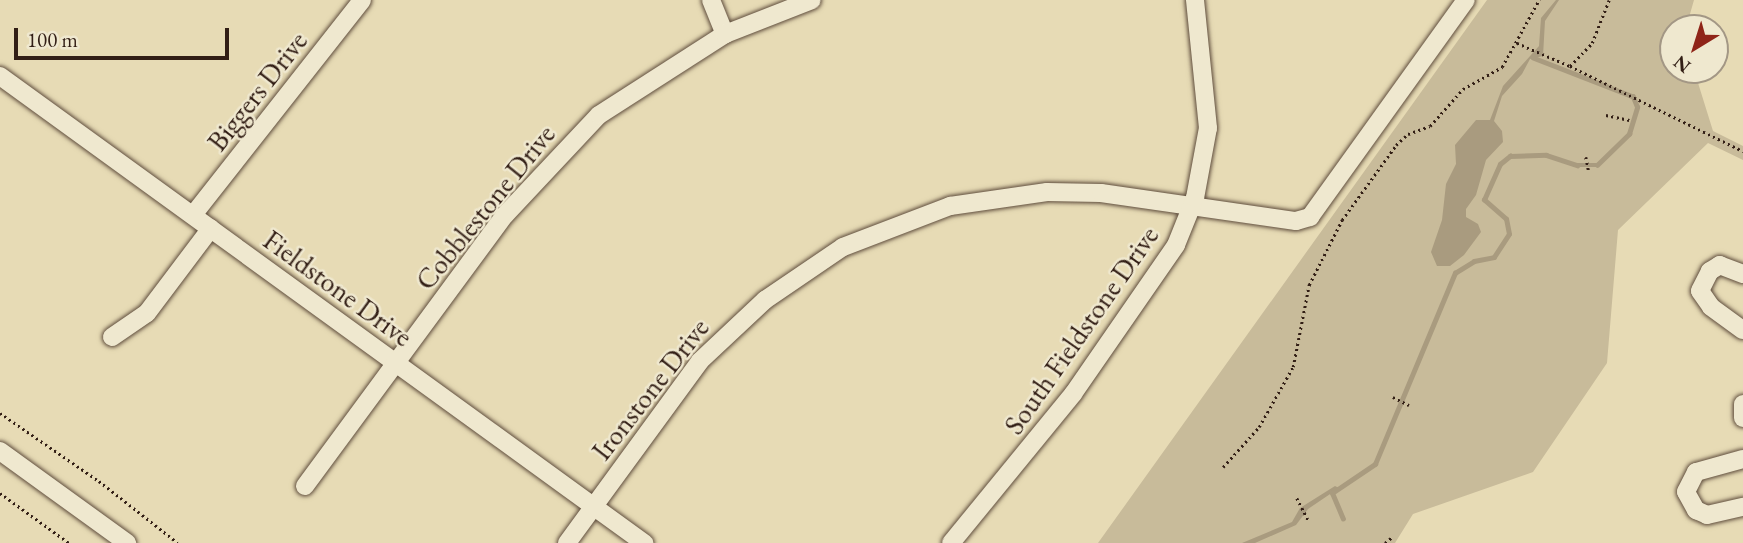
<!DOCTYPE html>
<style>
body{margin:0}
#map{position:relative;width:1743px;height:543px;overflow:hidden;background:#e7dbb5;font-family:"EB Garamond",serif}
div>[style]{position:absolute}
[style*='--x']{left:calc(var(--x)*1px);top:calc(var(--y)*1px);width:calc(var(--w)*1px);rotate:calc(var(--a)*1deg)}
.green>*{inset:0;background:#c8bb9a}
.water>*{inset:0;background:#a99b7f}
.stream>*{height:4.5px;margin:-2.25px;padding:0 2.25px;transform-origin:2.25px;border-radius:2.25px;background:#a99b7f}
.path>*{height:2.5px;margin-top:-1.25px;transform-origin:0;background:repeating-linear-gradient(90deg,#321e15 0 2px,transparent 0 5.5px)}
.roads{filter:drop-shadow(0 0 2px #5f4d3d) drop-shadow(0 0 2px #5f4d3d)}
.minor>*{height:18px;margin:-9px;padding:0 9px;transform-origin:9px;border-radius:9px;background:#efe8cf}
span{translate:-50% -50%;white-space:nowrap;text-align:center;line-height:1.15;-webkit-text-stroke:5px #efe8cf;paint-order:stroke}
.street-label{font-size:28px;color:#321e15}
.north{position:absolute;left:1659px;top:14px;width:70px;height:70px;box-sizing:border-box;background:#efe8cf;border:2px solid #a39785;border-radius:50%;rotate:218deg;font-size:19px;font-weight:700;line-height:28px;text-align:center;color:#321e15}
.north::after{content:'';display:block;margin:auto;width:24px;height:32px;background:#8f2418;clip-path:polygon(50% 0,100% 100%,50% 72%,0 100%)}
.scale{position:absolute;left:14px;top:28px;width:215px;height:32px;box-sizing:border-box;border:4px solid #321e15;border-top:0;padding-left:9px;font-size:21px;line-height:24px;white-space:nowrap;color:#321e15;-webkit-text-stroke:5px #efe8cf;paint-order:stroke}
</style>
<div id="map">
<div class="green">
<i style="clip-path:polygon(1487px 0,1694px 0,1686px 28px,1673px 28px,1673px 70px,1694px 70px,1713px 131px,1743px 146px,1743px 160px,1708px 143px,1618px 230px,1607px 363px,1533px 472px,1413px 514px,1395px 543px,1098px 543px)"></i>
</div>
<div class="water">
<i style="clip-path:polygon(1556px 0,1559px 0,1545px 21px,1543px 56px,1530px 59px,1522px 74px,1502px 96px,1494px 121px,1502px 131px,1503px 142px,1486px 160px,1476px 195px,1466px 209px,1466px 217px,1478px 224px,1481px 232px,1464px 255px,1450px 266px,1437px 266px,1431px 252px,1442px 220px,1446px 184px,1456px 164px,1455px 145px,1476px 120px,1490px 120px,1503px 86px,1539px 46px,1541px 18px)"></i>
<i style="clip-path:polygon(1335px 486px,1339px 488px,1308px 509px,1296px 525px,1255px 543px,1242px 543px,1292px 522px,1300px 508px)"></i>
</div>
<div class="stream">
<i style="--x:1343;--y:519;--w:28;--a:-113"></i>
<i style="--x:1332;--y:493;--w:52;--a:-34"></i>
<i style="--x:1375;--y:464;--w:207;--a:-67.3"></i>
<i style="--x:1455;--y:273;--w:22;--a:-32"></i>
<i style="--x:1474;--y:261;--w:20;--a:-11"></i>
<i style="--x:1494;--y:257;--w:27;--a:-57"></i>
<i style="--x:1509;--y:234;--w:15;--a:-101"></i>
<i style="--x:1506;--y:219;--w:29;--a:-139"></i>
<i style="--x:1484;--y:200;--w:39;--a:-66"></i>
<i style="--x:1500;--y:164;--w:13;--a:-39"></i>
<i style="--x:1510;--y:156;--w:36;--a:-2"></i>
<i style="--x:1546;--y:155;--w:33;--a:18"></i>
<i style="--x:1577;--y:165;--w:20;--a:0"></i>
<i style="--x:1597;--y:165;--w:45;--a:-44.1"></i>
<i style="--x:1629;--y:134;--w:28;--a:-73"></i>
<i style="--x:1637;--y:107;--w:11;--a:-112"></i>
<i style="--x:1633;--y:97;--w:107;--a:-158.7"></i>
</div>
<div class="path">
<i style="--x:1517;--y:43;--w:58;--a:23.5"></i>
<i style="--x:1570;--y:66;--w:32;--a:-46"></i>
<i style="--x:1592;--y:43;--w:46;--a:-68.4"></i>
<i style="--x:1570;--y:66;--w:193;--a:26.2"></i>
<i style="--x:1606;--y:115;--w:24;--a:12"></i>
<i style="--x:1586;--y:157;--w:16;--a:79"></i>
<i style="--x:1393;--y:397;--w:18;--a:27"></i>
<i style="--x:0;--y:413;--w:120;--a:34.5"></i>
<i style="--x:99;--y:481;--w:100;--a:38.1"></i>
<i style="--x:1223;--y:467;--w:54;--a:-48"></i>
<i style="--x:1259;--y:427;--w:69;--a:-60.5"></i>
<i style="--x:1293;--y:367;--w:84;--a:-79"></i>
<i style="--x:1309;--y:285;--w:73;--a:-63.1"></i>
<i style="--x:1342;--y:220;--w:92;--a:-54.2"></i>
<i style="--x:1396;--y:145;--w:16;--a:-43"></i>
<i style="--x:1408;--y:134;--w:23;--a:-20"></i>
<i style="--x:1430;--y:126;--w:50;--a:-48.3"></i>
<i style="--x:1463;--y:89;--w:45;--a:-29.4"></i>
<i style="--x:1502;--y:67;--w:77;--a:-61.1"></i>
<i style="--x:0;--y:493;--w:85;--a:35.9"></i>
<i style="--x:1297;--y:498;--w:27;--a:63"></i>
<i style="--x:1385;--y:543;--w:9;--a:-41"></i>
</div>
<div class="roads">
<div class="minor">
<i style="--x:711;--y:0;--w:37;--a:68"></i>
<i style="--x:0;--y:76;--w:796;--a:35.95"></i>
<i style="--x:193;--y:215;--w:273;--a:-51.8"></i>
<i style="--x:1743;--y:274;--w:25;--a:-159"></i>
<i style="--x:1720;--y:265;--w:12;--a:149"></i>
<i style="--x:1710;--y:271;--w:22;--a:117"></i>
<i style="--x:1700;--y:291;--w:19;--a:55"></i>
<i style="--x:1711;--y:307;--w:39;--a:36"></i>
<i style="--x:112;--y:337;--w:42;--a:-34.4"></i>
<i style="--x:147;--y:313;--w:106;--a:-53"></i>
<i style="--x:1743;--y:404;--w:14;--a:90"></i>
<i style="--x:0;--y:451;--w:157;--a:35.9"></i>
<i style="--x:1743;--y:459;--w:49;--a:164.5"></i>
<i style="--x:1696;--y:472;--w:22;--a:117"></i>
<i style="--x:1686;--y:492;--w:21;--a:61"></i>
<i style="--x:1696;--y:510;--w:12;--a:24"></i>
<i style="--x:1707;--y:515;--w:37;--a:-13"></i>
<i style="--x:305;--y:486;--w:337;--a:-53.6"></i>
<i style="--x:505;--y:215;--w:137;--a:-46.8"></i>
<i style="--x:599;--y:115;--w:150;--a:-32.7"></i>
<i style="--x:725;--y:34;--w:93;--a:-21.3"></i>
<i style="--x:567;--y:543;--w:225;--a:-53.8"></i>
<i style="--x:700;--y:361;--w:89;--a:-43.2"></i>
<i style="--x:765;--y:300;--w:94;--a:-34.2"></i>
<i style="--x:843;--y:247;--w:115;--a:-21"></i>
<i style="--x:950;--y:206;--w:98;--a:-8.2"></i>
<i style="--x:1047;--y:192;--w:54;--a:1.1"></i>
<i style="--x:1101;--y:193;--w:197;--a:8.2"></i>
<i style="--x:1296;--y:221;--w:15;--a:-16"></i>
<i style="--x:1310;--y:217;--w:267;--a:-54.3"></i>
<i style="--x:951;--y:543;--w:193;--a:-50.7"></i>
<i style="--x:1073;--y:394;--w:181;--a:-55.3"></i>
<i style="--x:1176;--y:245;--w:51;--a:-68"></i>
<i style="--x:1195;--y:198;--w:71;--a:-79.5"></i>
<i style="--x:1208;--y:128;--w:129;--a:-95.8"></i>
</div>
</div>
<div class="street-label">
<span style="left:257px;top:91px;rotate:-52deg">Biggers Drive</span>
<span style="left:485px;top:207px;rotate:-51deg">Cobblestone Drive</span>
<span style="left:338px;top:288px;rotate:36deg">Fieldstone Drive</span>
<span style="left:1081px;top:330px;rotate:-55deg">South Fieldstone Drive</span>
<span style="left:650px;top:389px;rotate:-52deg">Ironstone Drive</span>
</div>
<div class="north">N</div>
<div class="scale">100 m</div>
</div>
